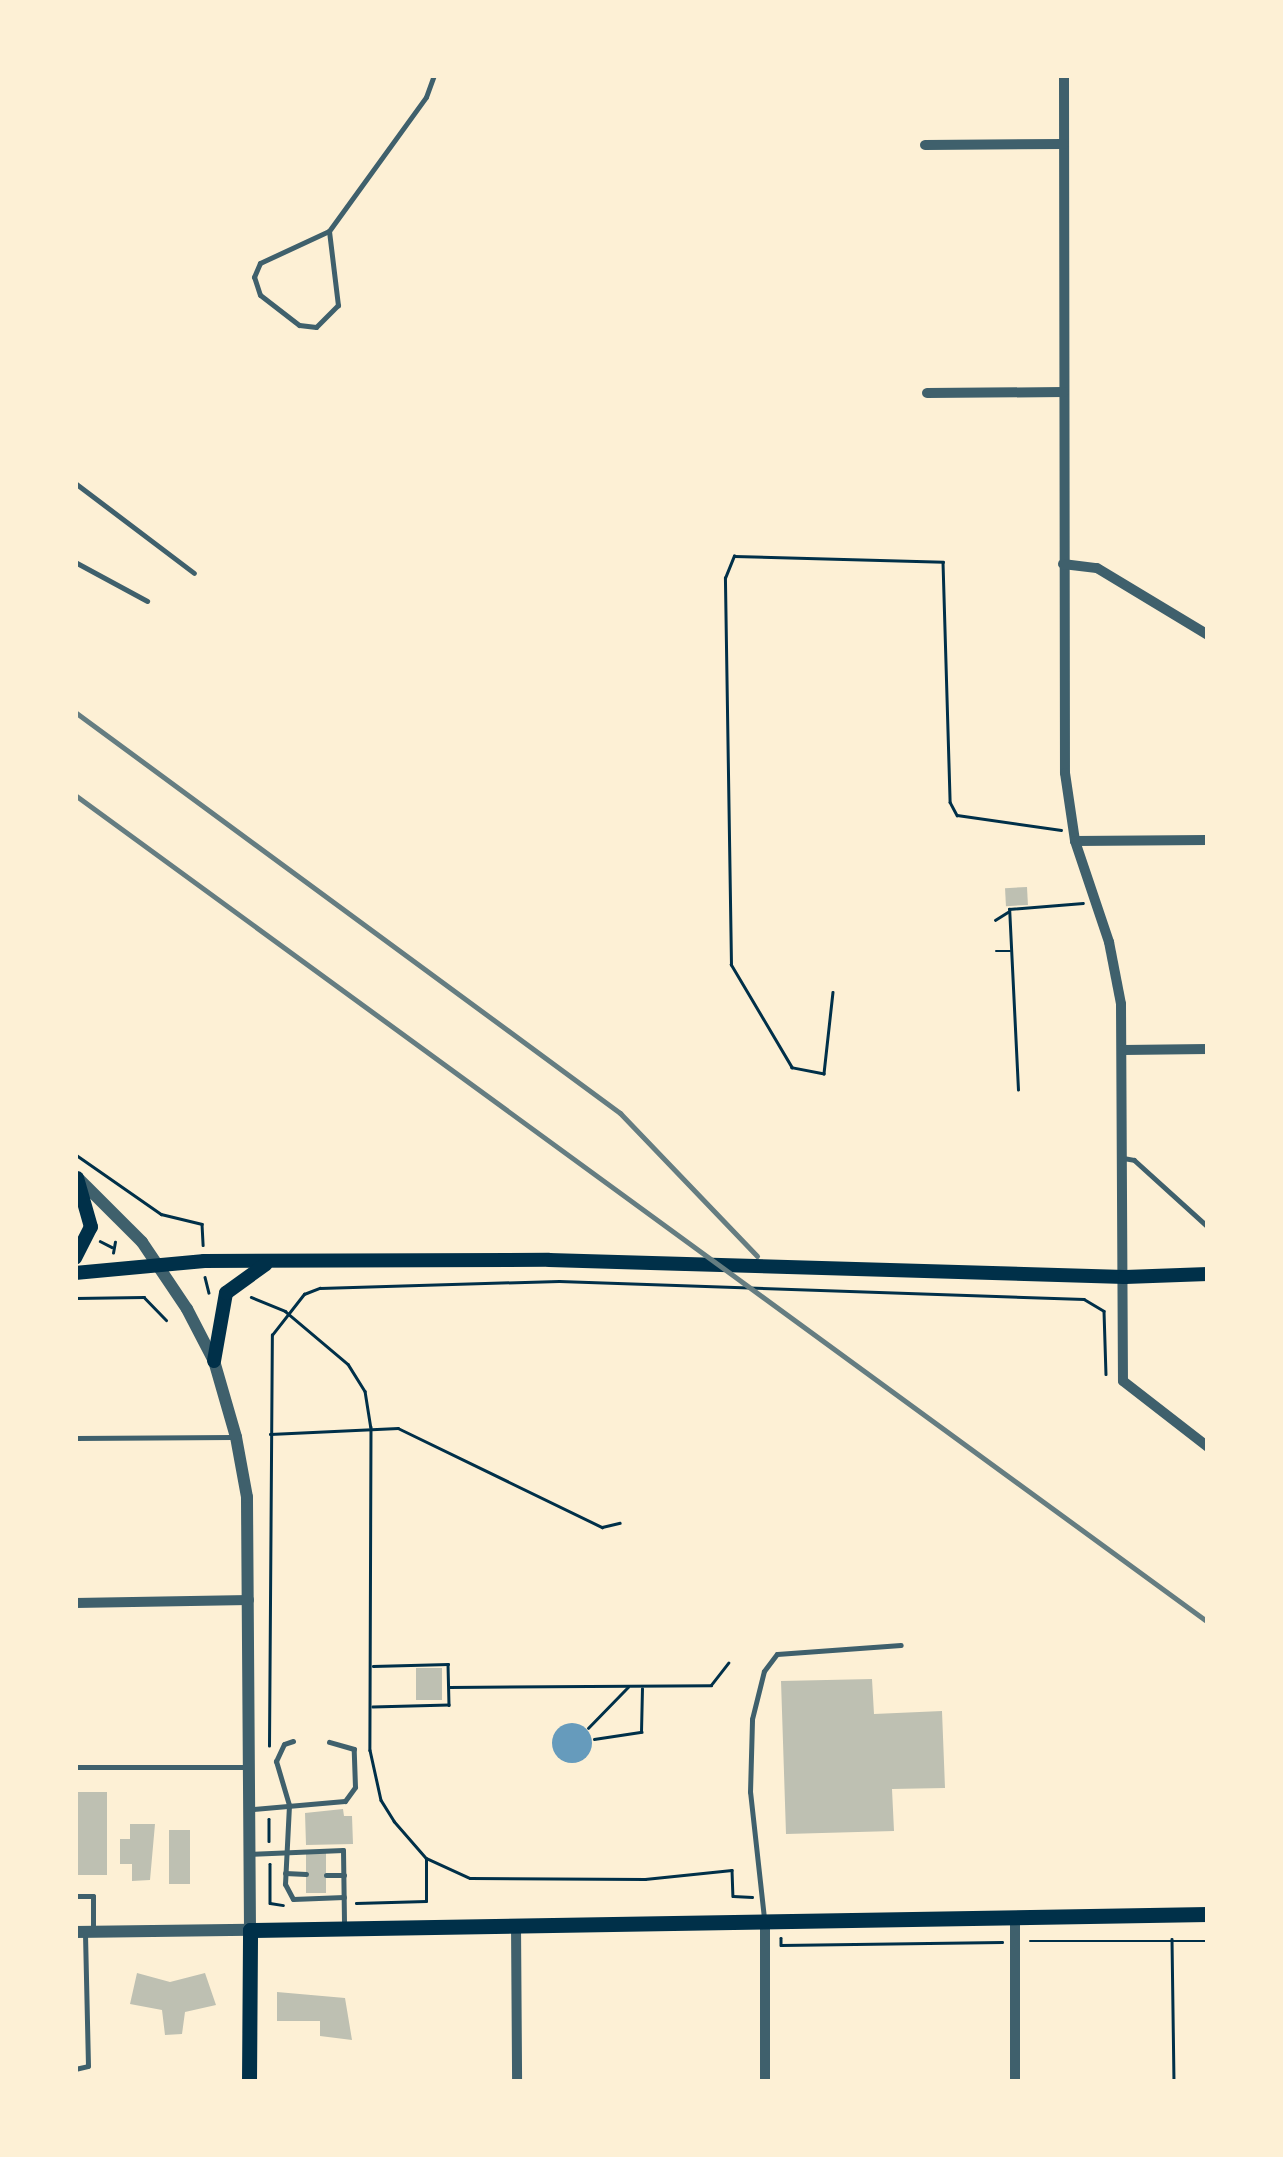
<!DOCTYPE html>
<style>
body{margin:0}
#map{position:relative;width:1283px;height:2157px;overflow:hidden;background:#fdf0d5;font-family:Cabin,sans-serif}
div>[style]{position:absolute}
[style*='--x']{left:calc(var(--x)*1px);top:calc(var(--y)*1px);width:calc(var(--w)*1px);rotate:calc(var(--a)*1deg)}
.water>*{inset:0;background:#669bbc}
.round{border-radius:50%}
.building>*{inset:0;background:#bec0b2;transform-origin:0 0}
.path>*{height:2.5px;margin:-1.25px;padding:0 1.25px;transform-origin:1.25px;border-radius:1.25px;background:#003049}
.service>*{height:5px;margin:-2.5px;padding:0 2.5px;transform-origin:2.5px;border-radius:2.5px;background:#3f606c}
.minor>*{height:10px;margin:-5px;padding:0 5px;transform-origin:5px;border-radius:5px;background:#3f606c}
.tertiary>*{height:12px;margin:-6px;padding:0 6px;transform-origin:6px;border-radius:6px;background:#3f606c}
.secondary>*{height:14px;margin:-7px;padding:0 7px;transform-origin:7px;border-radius:7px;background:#003049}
.primary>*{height:15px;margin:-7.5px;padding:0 7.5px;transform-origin:7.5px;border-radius:7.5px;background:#003049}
.rail>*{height:5px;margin:-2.5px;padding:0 2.5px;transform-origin:2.5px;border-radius:2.5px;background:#657d81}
span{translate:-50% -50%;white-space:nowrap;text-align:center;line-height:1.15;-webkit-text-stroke:8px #fdf0d5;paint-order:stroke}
.frame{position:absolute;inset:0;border:78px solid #fdf0d5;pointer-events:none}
</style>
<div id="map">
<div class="water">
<i class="round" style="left:552px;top:1723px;width:40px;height:40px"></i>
</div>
<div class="building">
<i style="left:1027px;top:887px;width:18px;height:22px;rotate:87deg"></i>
<i style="left:442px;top:1668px;width:32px;height:26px;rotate:90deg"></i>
<i style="clip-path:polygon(872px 1679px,874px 1714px,942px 1711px,945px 1788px,892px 1789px,894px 1831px,786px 1834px,781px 1681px)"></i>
<i style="left:75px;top:1792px;width:32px;height:83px"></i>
<i style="clip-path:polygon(343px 1809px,344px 1816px,352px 1816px,353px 1844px,306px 1845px,305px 1813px)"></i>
<i style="clip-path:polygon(130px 1824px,155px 1824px,150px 1880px,132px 1881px,132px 1864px,120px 1864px,120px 1839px,130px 1839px)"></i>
<i style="left:169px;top:1830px;width:21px;height:54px"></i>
<i style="left:306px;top:1853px;width:20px;height:40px"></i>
<i style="clip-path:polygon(137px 1973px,170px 1982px,205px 1973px,216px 2005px,185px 2012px,182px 2034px,165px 2035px,162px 2010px,130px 2004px)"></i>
<i style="clip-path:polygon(277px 1992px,345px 1998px,352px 2040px,320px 2036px,320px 2021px,277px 2021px)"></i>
</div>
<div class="path">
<i style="--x:995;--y:920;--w:15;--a:-32"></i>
<i style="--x:996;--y:951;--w:14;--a:0"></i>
<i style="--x:833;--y:992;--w:82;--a:96.3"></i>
<i style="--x:824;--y:1074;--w:33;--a:-169"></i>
<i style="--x:792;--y:1068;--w:120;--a:-120.6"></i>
<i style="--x:731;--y:965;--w:387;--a:-90.9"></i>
<i style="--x:725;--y:578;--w:24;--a:-68"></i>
<i style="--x:734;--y:556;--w:209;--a:1.6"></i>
<i style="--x:943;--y:562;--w:240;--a:88.3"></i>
<i style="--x:950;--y:802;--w:15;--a:62"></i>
<i style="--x:957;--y:815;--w:105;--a:8.2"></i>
<i style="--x:1018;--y:1090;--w:181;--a:-92.8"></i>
<i style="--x:1009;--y:909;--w:74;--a:-4.6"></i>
<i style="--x:75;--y:1154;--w:105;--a:34.9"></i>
<i style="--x:161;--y:1214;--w:42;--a:13.7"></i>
<i style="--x:202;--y:1224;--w:21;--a:87"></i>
<i style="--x:100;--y:1241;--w:13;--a:27"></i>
<i style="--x:113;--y:1253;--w:11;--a:-80"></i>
<i style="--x:205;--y:1277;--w:16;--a:76"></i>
<i style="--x:251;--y:1297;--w:37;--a:22"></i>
<i style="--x:285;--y:1311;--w:82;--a:40.1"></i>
<i style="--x:348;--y:1364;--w:32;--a:58"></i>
<i style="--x:365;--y:1391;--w:36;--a:81"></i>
<i style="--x:371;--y:1427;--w:323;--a:90.2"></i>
<i style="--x:370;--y:1750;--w:51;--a:77.6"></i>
<i style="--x:381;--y:1800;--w:25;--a:58"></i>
<i style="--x:394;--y:1821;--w:49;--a:49.1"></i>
<i style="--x:426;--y:1858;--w:48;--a:24.4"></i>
<i style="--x:470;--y:1878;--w:175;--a:0.3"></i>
<i style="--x:645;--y:1879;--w:87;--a:-5.9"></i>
<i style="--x:732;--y:1870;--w:26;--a:88"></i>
<i style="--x:733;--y:1896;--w:19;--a:3"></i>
<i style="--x:75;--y:1298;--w:69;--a:-0.8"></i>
<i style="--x:144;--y:1297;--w:32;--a:46"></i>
<i style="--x:270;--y:1434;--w:128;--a:-2.7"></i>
<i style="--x:398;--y:1428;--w:227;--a:25.9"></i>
<i style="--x:602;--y:1527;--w:18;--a:-13"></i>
<i style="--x:373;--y:1666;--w:75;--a:-1.5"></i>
<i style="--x:448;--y:1664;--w:41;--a:88.6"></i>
<i style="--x:449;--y:1705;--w:76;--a:178.5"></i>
<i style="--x:449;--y:1687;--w:262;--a:-0.4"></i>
<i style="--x:711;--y:1685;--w:28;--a:-52"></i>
<i style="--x:588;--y:1728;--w:57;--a:-45.7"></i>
<i style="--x:594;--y:1739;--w:48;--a:-8.5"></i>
<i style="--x:641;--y:1732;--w:43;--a:-88.7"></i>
<i style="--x:269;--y:1746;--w:411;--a:-89.6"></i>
<i style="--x:272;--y:1335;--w:52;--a:-52"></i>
<i style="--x:304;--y:1294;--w:17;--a:-21"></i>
<i style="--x:320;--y:1288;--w:239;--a:-1.7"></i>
<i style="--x:559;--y:1281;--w:525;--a:1.96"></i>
<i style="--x:1084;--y:1299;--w:23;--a:31"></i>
<i style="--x:1104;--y:1311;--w:63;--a:88.2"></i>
<i style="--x:269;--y:1819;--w:22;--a:90"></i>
<i style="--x:270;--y:1864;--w:39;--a:90"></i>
<i style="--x:270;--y:1903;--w:13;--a:9"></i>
<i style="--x:356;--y:1903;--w:70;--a:-1.6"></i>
<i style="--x:426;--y:1901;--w:42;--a:-90"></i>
<i style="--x:781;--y:1938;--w:7;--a:90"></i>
<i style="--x:781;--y:1945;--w:221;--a:-0.8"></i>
<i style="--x:1172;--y:1939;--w:143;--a:89.2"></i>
<i style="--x:1030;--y:1941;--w:178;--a:0"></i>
</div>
<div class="service">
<i style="--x:329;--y:231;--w:75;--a:83.1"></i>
<i style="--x:338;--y:305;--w:31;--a:135"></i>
<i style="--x:316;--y:327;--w:17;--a:-173"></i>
<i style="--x:299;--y:325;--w:49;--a:-142.4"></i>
<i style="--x:260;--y:295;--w:19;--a:-108"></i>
<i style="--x:254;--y:277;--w:15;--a:-67"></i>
<i style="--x:260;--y:263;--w:76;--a:-24.9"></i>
<i style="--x:329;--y:231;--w:165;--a:-54.1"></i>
<i style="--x:426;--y:97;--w:23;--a:-70"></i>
<i style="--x:75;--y:483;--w:149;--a:37.1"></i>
<i style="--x:75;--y:562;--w:82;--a:28.4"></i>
<i style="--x:75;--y:1026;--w:16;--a:90"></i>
<i style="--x:1123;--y:1158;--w:11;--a:10"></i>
<i style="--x:1134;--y:1160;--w:100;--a:42.2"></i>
<i style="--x:75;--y:1438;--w:158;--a:-0.4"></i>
<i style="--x:293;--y:1741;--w:9;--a:162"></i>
<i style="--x:284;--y:1744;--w:19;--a:115"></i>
<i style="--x:276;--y:1761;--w:46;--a:73.5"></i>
<i style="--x:289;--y:1805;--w:79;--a:92.9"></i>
<i style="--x:285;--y:1884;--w:17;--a:62"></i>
<i style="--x:293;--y:1899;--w:51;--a:-2.2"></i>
<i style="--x:75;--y:1767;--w:172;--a:0"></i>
<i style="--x:253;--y:1809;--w:92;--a:-5"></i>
<i style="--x:345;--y:1801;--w:17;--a:-54"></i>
<i style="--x:355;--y:1787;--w:38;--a:-92"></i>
<i style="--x:354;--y:1749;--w:26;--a:-164"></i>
<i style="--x:250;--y:1854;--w:93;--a:-2.5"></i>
<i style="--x:343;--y:1850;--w:75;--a:89.2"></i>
<i style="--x:285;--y:1873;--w:21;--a:3"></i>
<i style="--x:326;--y:1875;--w:18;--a:0"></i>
<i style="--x:75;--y:1896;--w:18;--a:0"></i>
<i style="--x:93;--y:1896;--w:34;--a:90"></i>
<i style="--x:764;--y:1918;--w:127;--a:-96.3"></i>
<i style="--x:750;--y:1792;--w:73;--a:-88.4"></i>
<i style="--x:752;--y:1719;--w:49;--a:-76"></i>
<i style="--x:764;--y:1671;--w:21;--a:-53"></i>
<i style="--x:777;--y:1654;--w:124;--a:-4.2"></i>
<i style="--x:75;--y:2069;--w:13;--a:-13"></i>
<i style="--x:88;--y:2066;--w:131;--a:-91.3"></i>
<i style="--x:109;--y:2082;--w:123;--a:0"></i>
</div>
<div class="minor">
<i style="--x:1064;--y:75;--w:698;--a:89.92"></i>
<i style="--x:1065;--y:773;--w:69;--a:81.6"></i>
<i style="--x:1075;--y:841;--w:107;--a:71.4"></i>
<i style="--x:1109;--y:942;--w:63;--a:79"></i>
<i style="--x:1121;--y:1004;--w:377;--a:89.7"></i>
<i style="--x:1123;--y:1381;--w:108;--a:37.8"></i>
<i style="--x:925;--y:145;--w:139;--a:-0.4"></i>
<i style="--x:927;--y:393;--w:137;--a:-0.4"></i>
<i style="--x:1063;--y:564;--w:34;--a:7"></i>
<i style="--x:1097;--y:568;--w:130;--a:31.1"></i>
<i style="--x:1075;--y:841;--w:133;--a:-0.4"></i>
<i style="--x:1123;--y:1050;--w:85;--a:-0.7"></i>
<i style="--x:75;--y:1603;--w:174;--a:-1"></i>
<i style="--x:765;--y:1921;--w:161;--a:90"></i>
<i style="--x:516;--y:1924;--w:158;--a:89.6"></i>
<i style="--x:1015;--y:2082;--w:165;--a:-90"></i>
</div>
<div class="tertiary">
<i style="--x:75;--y:1932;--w:175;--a:-0.7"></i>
<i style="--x:250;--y:1930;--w:433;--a:-90.4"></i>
<i style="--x:247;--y:1497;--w:61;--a:-100.4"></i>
<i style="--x:236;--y:1437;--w:79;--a:-106.1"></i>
<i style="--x:214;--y:1361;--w:59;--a:-117.4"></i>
<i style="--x:187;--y:1309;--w:81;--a:-123.9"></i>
<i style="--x:142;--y:1242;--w:91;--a:-135"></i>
</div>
<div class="secondary">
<i style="--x:75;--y:1258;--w:35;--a:-63"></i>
<i style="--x:91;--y:1227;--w:51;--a:-105.9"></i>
<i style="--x:75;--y:1273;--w:130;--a:-5.3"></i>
<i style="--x:204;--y:1261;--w:345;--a:-0.2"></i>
<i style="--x:549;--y:1260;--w:576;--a:1.69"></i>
<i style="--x:1125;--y:1277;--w:83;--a:-2.1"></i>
<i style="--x:214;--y:1361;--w:69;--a:-80"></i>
<i style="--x:226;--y:1293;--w:49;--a:-35.9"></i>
</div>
<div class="primary">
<i style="--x:249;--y:2082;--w:152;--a:-89.6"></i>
<i style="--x:250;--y:1930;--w:958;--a:-0.96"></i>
</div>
<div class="rail">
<i style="--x:75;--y:712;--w:677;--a:36.34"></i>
<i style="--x:620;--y:1113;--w:198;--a:46.2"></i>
<i style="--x:75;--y:795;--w:1403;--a:36.13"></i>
</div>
<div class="frame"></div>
</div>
